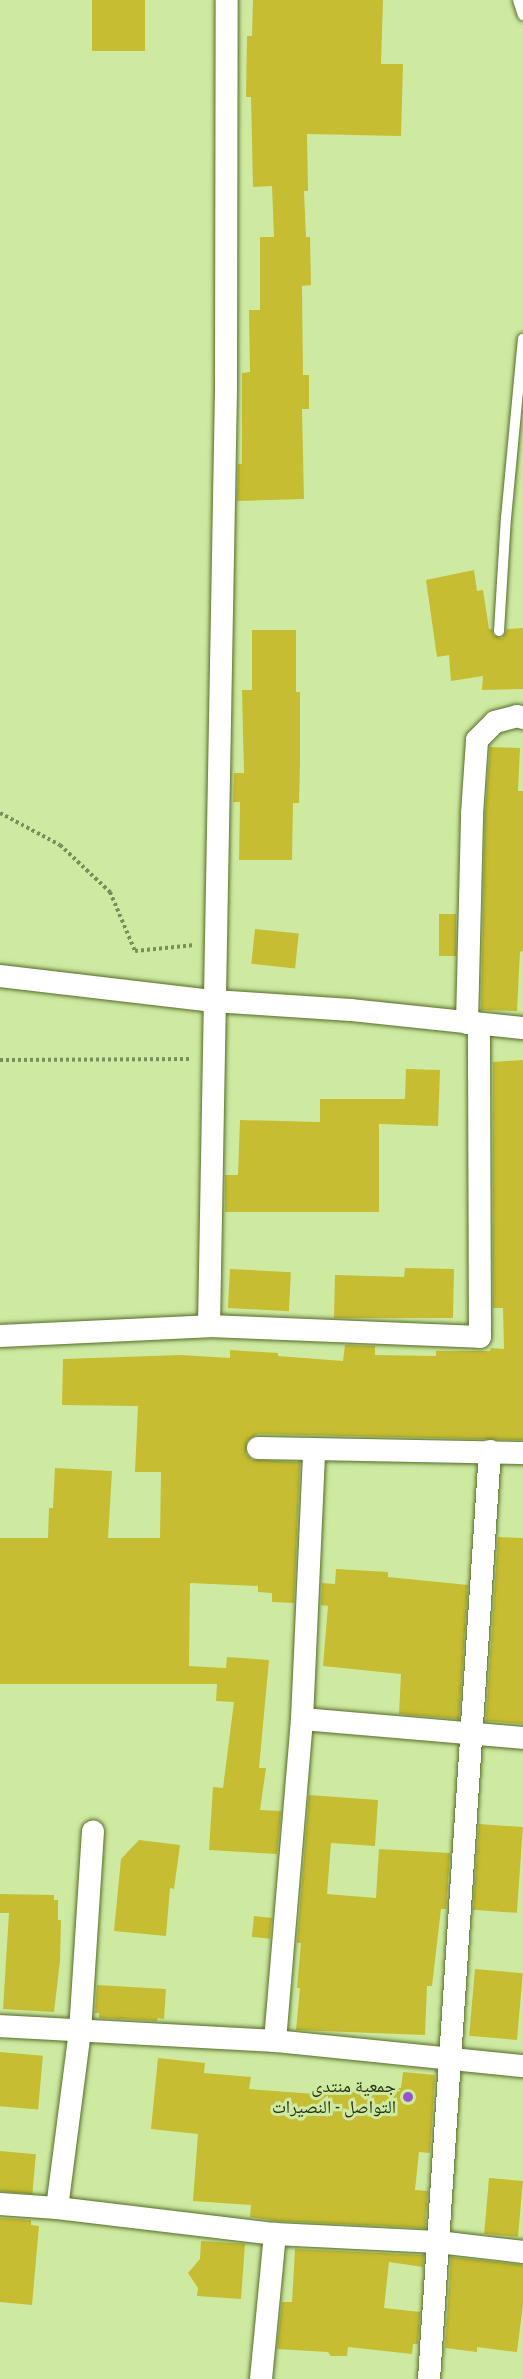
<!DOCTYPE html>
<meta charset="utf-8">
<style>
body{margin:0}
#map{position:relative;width:523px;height:2379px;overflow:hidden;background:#ceeaa1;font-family:"Roboto Condensed","Noto Naskh Arabic",sans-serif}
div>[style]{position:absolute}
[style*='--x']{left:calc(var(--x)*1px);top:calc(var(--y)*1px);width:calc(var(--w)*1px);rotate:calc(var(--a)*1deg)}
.building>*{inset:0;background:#c6bd32;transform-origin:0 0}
.path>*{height:4px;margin-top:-2px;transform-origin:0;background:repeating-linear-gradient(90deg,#7a8d5a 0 3px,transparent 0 6px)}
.roads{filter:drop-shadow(0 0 2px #566d28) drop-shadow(0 0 2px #566d28)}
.service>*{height:10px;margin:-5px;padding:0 5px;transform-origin:5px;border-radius:5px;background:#fff}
.minor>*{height:22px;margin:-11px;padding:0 11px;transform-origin:11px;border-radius:11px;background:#fff}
.dots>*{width:16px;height:16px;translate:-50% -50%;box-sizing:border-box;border:3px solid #ceeaa1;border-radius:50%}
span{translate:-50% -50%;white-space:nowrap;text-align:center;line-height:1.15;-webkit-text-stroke:6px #ceeaa1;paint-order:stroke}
.poi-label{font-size:18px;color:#273115}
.right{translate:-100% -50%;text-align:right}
</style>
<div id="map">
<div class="building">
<i style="left:92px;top:0;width:53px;height:51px"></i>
<i style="clip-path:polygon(253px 0,383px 0,381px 64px,403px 64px,401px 136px,307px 134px,308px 191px,304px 191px,306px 237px,310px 237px,311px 285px,302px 286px,303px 375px,309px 375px,309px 409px,302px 409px,304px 499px,237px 501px,238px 464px,242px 464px,242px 373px,250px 372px,249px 310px,260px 310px,260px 237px,274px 237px,272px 186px,253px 187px,251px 97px,246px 97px,247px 36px,252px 36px)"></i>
<i style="clip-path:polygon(474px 570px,477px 591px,483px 590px,489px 629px,492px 629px,493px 635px,502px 638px,507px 629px,523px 628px,523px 689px,482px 690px,483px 676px,451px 681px,449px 655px,437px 657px,426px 580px)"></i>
<i style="clip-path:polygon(252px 630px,296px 630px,296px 692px,300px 692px,300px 764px,299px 803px,293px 803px,292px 860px,239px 860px,240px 802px,233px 802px,234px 773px,244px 773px,242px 690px,252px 690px)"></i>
<i style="clip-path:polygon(490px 747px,520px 748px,518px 791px,523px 791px,523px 951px,520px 952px,517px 1011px,481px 1010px,485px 815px)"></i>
<i style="left:439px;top:914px;width:17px;height:42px"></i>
<i style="left:255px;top:929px;width:44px;height:35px;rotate:6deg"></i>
<i style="clip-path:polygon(523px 1060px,523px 1440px,258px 1434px,247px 1441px,246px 1454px,252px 1460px,300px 1462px,294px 1603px,272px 1602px,272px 1593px,258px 1592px,258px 1586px,190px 1583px,189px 1666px,226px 1668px,227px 1657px,269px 1660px,259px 1768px,266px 1768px,260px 1810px,281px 1811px,277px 1854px,209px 1850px,213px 1787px,223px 1788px,234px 1702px,216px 1701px,217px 1684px,0 1684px,0 1538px,48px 1538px,49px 1508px,53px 1508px,55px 1468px,112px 1471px,108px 1538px,160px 1538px,161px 1472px,135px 1472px,138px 1406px,62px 1405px,63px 1359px,181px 1355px,230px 1358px,230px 1350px,278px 1353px,278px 1356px,343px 1361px,345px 1345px,375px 1346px,375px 1355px,436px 1356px,436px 1351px,490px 1351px,491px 1348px,504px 1349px,503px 1308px,493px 1308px,493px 1062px)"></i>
<i style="clip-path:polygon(406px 1069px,440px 1070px,438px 1126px,379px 1124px,379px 1212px,225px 1212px,225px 1175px,238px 1175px,240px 1120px,320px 1122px,320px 1099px,405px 1099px)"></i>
<i style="clip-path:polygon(405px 1268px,454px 1269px,453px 1318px,334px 1318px,335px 1275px,404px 1277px)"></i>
<i style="left:230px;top:1269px;width:61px;height:39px;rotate:3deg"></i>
<i style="clip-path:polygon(498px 1537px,523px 1538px,523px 1724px,486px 1721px)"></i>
<i style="clip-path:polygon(336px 1569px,388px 1572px,388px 1577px,468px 1585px,459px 1719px,399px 1714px,401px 1674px,323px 1666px,328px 1606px,321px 1605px,322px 1583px,335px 1584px)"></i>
<i style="clip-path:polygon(309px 1795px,378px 1800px,375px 1846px,331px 1843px,327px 1894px,376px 1898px,379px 1849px,450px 1853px,446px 1909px,441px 1909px,432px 1986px,427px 1986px,425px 2035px,296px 2030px,300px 1988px,297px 1988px,301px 1943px,297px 1943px)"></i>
<i style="left:479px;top:1824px;width:44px;height:86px;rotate:4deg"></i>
<i style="clip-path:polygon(139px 1840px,180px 1845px,174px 1889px,170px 1888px,166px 1936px,114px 1931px,121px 1859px)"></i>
<i style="clip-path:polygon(0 1894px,54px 1895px,54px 1900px,58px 1900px,58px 1920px,61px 1920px,60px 1961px,54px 2012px,3px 2009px,9px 1913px,0 1913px)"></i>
<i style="left:254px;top:1916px;width:18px;height:21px;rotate:6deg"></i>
<i style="left:475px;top:1969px;width:48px;height:67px;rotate:5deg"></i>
<i style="clip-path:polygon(97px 1985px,166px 1989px,164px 2019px,158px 2018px,157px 2021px,99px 2018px,99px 2013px,95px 2013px)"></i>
<i style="left:0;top:2052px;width:43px;height:54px;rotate:5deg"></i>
<i style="clip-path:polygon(158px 2058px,205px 2063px,204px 2073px,251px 2077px,249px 2089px,315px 2094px,315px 2088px,381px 2094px,382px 2086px,401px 2088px,403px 2072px,435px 2075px,430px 2153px,419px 2152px,415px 2190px,428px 2191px,425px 2228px,276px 2221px,250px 2217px,251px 2205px,193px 2201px,198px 2134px,151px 2129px)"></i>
<i style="left:0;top:2151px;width:36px;height:40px;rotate:5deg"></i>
<i style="left:489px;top:2178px;width:34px;height:56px;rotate:5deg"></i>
<i style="clip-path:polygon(0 2218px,31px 2220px,31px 2225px,39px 2226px,32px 2305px,0 2302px)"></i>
<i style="clip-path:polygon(201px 2241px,245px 2244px,241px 2299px,197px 2296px,198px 2288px,188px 2273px,200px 2259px)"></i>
<i style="clip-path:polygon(295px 2249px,424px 2255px,423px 2267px,389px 2262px,384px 2308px,420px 2312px,418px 2344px,413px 2344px,412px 2354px,348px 2347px,347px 2356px,331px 2356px,328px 2352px,277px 2349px,282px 2302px,292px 2302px)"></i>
<i style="clip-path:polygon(451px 2257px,523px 2265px,523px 2304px,517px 2352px,477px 2347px,477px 2352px,445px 2348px)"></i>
</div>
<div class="path">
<i style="--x:0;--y:813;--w:68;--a:28.1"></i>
<i style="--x:60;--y:845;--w:69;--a:43.2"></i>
<i style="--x:110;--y:892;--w:64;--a:67"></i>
<i style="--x:135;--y:951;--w:60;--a:-5.7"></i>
<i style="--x:0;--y:1060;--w:191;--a:-0.3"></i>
</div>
<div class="roads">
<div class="service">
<i style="--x:518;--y:0;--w:16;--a:72"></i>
<i style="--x:499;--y:631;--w:113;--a:-86.5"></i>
<i style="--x:506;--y:518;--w:180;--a:-84.6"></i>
</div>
<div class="minor">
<i style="--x:0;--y:976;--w:215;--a:6.7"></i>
<i style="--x:214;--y:1001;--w:137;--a:3.8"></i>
<i style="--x:351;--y:1010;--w:173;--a:6"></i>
<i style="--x:467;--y:1023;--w:209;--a:-88.6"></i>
<i style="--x:472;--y:814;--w:74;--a:-86.1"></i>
<i style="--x:477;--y:740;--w:25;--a:-45"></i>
<i style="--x:495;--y:722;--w:23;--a:-15"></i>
<i style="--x:517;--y:716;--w:6;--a:18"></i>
<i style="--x:209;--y:1326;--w:940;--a:-88.96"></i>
<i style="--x:226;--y:386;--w:386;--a:-89.9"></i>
<i style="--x:0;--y:1336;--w:209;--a:-2.7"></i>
<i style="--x:209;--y:1326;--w:271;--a:2.3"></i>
<i style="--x:480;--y:1337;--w:313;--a:-90.2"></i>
<i style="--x:258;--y:1448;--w:265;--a:1.1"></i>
<i style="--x:302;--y:1719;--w:222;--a:4.9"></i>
<i style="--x:0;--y:2026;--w:275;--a:3.1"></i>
<i style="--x:275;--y:2041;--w:249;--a:5.8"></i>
<i style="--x:275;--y:2041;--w:323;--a:-85.2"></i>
<i style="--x:302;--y:1719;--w:268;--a:-87.4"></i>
<i style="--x:0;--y:2204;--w:57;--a:4"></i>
<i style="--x:57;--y:2208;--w:220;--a:6.8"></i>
<i style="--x:275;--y:2234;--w:163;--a:2.8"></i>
<i style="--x:438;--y:2242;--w:86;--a:6.7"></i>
<i style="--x:57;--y:2208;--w:177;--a:-82.6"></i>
<i style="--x:80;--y:2032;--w:201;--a:-86.3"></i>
<i style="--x:261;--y:2379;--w:146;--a:-84.5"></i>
<i style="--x:429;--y:2379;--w:930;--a:-86.24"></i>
</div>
</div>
<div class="dots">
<i style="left:408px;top:2097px;background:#9355cb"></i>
</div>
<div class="poi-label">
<span class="right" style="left:396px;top:2097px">جمعية منتدى<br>التواصل - النصيرات</span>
</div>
</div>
